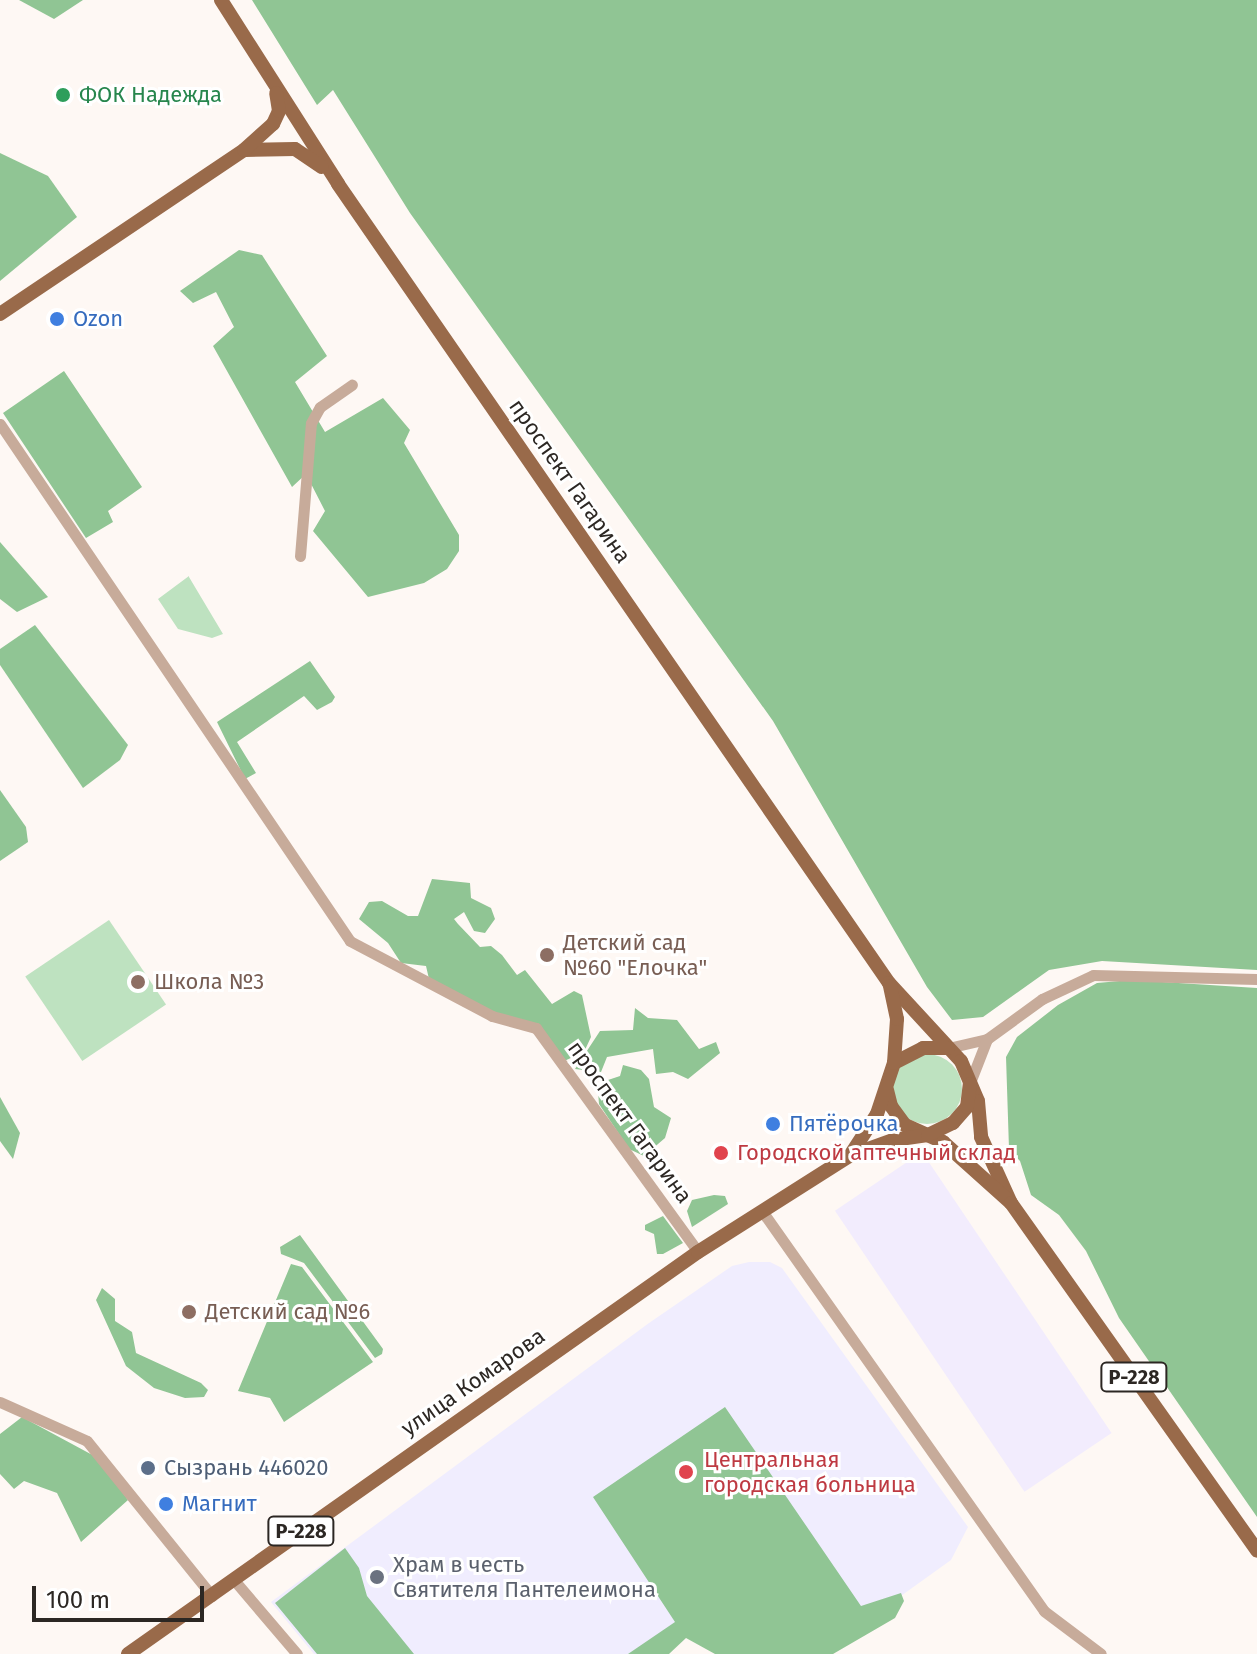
<!DOCTYPE html>
<meta charset="utf-8">
<style>
body{margin:0}
#map{position:relative;width:1257px;height:1654px;overflow:hidden;background:#fef8f4;font-family:"Fira Sans",sans-serif}
div>[style]{position:absolute}
[style*='--x']{left:calc(var(--x)*1px);top:calc(var(--y)*1px);width:calc(var(--w)*1px);rotate:calc(var(--a)*1deg)}
.industrial>*{inset:0;background:#f2ecfd;transform-origin:0 0}
.medical>*{inset:0;background:#f0edfe}
.green>*{inset:0;background:#bee2c0;transform-origin:0 0}
.round{border-radius:50%}
.forest>*{inset:0;background:#90c594}
.minor>*{height:11px;margin:-5.5px;padding:0 5.5px;transform-origin:5.5px;border-radius:5.5px;background:#c7ab9a}
.major>*{height:14px;margin:-7px;padding:0 7px;transform-origin:7px;border-radius:7px;background:#996a4a}
.dots>*{width:22px;height:22px;translate:-50% -50%;box-sizing:border-box;border:4px solid #fff;border-radius:50%}
span{translate:-50% -50%;white-space:nowrap;text-align:center;line-height:1.15;-webkit-text-stroke:6px #fff;paint-order:stroke}
.shield-label span{padding:2px 6px;background:#fff;border:2px solid;border-radius:6px;-webkit-text-stroke-width:0}
.shield-label{font-size:20px;color:#2c2723;font-weight:700}
.leisure-label{font-size:22px;color:#27864d}
.left{translate:0 -50%;text-align:left}
.shop-label{font-size:22px;color:#366cbe}
.street-label{font-size:22px;color:#2c2723}
.education-label{font-size:22px;color:#785e54}
.health-label{font-size:22px;color:#be3a42}
.service-label{font-size:22px;color:#4e5e75}
.worship-label{font-size:22px;color:#5b616d}
.scale{position:absolute;left:32px;top:1586px;width:172px;height:36px;box-sizing:border-box;border:4px solid #2c2723;border-top:0;padding-left:10px;font-size:24px;line-height:28px;white-space:nowrap;color:#2c2723;-webkit-text-stroke:6px #fff;paint-order:stroke}
</style>
<div id="map">
<div class="industrial">
<i style="left:922px;top:1152px;width:339px;height:105px;rotate:56deg"></i>
</div>
<div class="medical">
<i style="clip-path:polygon(749px 1262px,770px 1262px,782px 1268px,968px 1527px,951px 1560px,820px 1654px,701px 1626px,663px 1654px,314px 1654px,271px 1602px,649px 1323px,732px 1266px)"></i>
</div>
<div class="green">
<i style="clip-path:polygon(189px 576px,189px 577px,223px 634px,212px 638px,178px 629px,158px 599px)"></i>
<i style="left:109px;top:920px;width:102px;height:101px;rotate:56deg"></i>
<i class="round" style="left:892px;top:1054px;width:70px;height:70px"></i>
</div>
<div class="forest">
<i style="clip-path:polygon(19px 0,83px 0,54px 19px)"></i>
<i style="clip-path:polygon(252px 0,1257px 0,1257px 970px,1102px 961px,1049px 970px,983px 1017px,952px 1020px,927px 987px,773px 721px,410px 213px,333px 90px,317px 105px)"></i>
<i style="clip-path:polygon(0 153px,48px 176px,77px 217px,0 281px)"></i>
<i style="clip-path:polygon(239px 250px,262px 255px,327px 356px,295px 382px,325px 432px,383px 398px,410px 430px,404px 443px,459px 535px,459px 551px,447px 569px,424px 583px,368px 597px,313px 531px,325px 511px,306px 474px,292px 487px,213px 346px,234px 327px,216px 292px,193px 303px,180px 291px)"></i>
<i style="clip-path:polygon(64px 371px,142px 487px,108px 511px,113px 522px,86px 538px,3px 413px)"></i>
<i style="clip-path:polygon(0 542px,48px 597px,17px 612px,0 599px)"></i>
<i style="clip-path:polygon(35px 625px,128px 745px,120px 760px,83px 788px,0 665px,0 649px)"></i>
<i style="clip-path:polygon(310px 661px,335px 697px,332px 702px,317px 710px,304px 696px,237px 742px,256px 773px,245px 779px,217px 722px)"></i>
<i style="clip-path:polygon(0 790px,26px 827px,28px 842px,0 861px)"></i>
<i style="clip-path:polygon(432px 879px,470px 883px,471px 898px,491px 908px,495px 919px,485px 933px,474px 931px,464px 912px,454px 919px,458px 924px,480px 947px,491px 946px,502px 955px,517px 975px,525px 970px,552px 1004px,574px 991px,582px 995px,591px 1037px,584px 1052px,562px 1062px,536px 1026px,494px 1014px,429px 979px,426px 966px,401px 963px,388px 943px,359px 919px,369px 902px,382px 901px,408px 916px,418px 916px)"></i>
<i style="clip-path:polygon(1131px 980px,1257px 988px,1257px 1517px,1119px 1318px,1086px 1251px,1059px 1215px,1031px 1195px,1020px 1161px,1009px 1149px,1006px 1057px,1017px 1037px,1058px 1005px,1097px 983px)"></i>
<i style="clip-path:polygon(635px 1008px,648px 1018px,677px 1020px,699px 1049px,716px 1042px,720px 1053px,688px 1079px,673px 1072px,656px 1074px,653px 1049px,607px 1057px,601px 1072px,575px 1069px,600px 1031px,633px 1030px)"></i>
<i style="clip-path:polygon(623px 1065px,641px 1070px,649px 1079px,654px 1107px,671px 1118px,665px 1138px,644px 1156px,629px 1149px,599px 1104px,598px 1092px,605px 1081px,620px 1076px)"></i>
<i style="clip-path:polygon(0 1097px,20px 1133px,13px 1159px,0 1141px)"></i>
<i style="clip-path:polygon(714px 1195px,725px 1196px,728px 1204px,692px 1227px,687px 1211px,692px 1200px)"></i>
<i style="clip-path:polygon(663px 1216px,683px 1243px,663px 1254px,657px 1254px,654px 1234px,645px 1230px,645px 1225px)"></i>
<i style="clip-path:polygon(300px 1235px,383px 1349px,382px 1354px,375px 1358px,304px 1263px,281px 1254px,280px 1247px)"></i>
<i style="clip-path:polygon(291px 1264px,302px 1267px,373px 1362px,284px 1422px,270px 1398px,238px 1391px)"></i>
<i style="clip-path:polygon(102px 1288px,115px 1299px,115px 1321px,132px 1332px,136px 1353px,201px 1383px,208px 1390px,204px 1397px,185px 1398px,154px 1388px,126px 1366px,96px 1300px)"></i>
<i style="clip-path:polygon(725px 1407px,861px 1606px,901px 1593px,904px 1601px,895px 1618px,833px 1654px,715px 1654px,686px 1638px,669px 1654px,628px 1654px,675px 1622px,593px 1497px)"></i>
<i style="clip-path:polygon(22px 1417px,98px 1458px,128px 1500px,81px 1542px,57px 1493px,24px 1481px,14px 1489px,0 1474px,0 1434px)"></i>
<i style="clip-path:polygon(345px 1548px,359px 1568px,367px 1596px,414px 1654px,317px 1654px,275px 1603px)"></i>
</div>
<div class="minor">
<i style="--x:0;--y:424;--w:624;--a:55.9"></i>
<i style="--x:350;--y:941;--w:161;--a:27.8"></i>
<i style="--x:492;--y:1016;--w:46;--a:15.3"></i>
<i style="--x:536;--y:1028;--w:276;--a:54.1"></i>
<i style="--x:300;--y:556;--w:133;--a:-85.3"></i>
<i style="--x:311;--y:423;--w:18;--a:-61"></i>
<i style="--x:320;--y:407;--w:39;--a:-35"></i>
<i style="--x:948;--y:1048;--w:40;--a:-13"></i>
<i style="--x:987;--y:1039;--w:68;--a:-36"></i>
<i style="--x:1042;--y:999;--w:56;--a:-25.2"></i>
<i style="--x:1093;--y:975;--w:164;--a:1.4"></i>
<i style="--x:971;--y:1080;--w:44;--a:-68.7"></i>
<i style="--x:762;--y:1211;--w:489;--a:54.8"></i>
<i style="--x:1044;--y:1611;--w:71;--a:37"></i>
<i style="--x:0;--y:1402;--w:95;--a:24.1"></i>
<i style="--x:87;--y:1441;--w:199;--a:51.1"></i>
<i style="--x:234;--y:1580;--w:97;--a:49.6"></i>
</div>
<div class="major">
<i style="--x:221;--y:0;--w:218;--a:57.5"></i>
<i style="--x:338;--y:184;--w:971;--a:55.41"></i>
<i style="--x:889;--y:983;--w:106;--a:47.3"></i>
<i style="--x:961;--y:1061;--w:43;--a:67"></i>
<i style="--x:978;--y:1101;--w:36;--a:85"></i>
<i style="--x:981;--y:1137;--w:72;--a:65.6"></i>
<i style="--x:245;--y:150;--w:50;--a:-1.1"></i>
<i style="--x:295;--y:149;--w:32;--a:34"></i>
<i style="--x:0;--y:314;--w:294;--a:-33.9"></i>
<i style="--x:244;--y:150;--w:39;--a:-42"></i>
<i style="--x:273;--y:124;--w:14;--a:-65"></i>
<i style="--x:279;--y:111;--w:18;--a:-99"></i>
<i style="--x:894;--y:1063;--w:33;--a:-27"></i>
<i style="--x:923;--y:1048;--w:25;--a:0"></i>
<i style="--x:887;--y:1090;--w:16;--a:76"></i>
<i style="--x:891;--y:1106;--w:24;--a:54"></i>
<i style="--x:905;--y:1125;--w:42;--a:24.1"></i>
<i style="--x:943;--y:1142;--w:91;--a:41.9"></i>
<i style="--x:1011;--y:1203;--w:426;--a:54.7"></i>
<i style="--x:851;--y:1154;--w:48;--a:-57"></i>
<i style="--x:877;--y:1114;--w:54;--a:-71.6"></i>
<i style="--x:894;--y:1063;--w:44;--a:-86.1"></i>
<i style="--x:897;--y:1019;--w:33;--a:-102"></i>
<i style="--x:128;--y:1654;--w:697;--a:-35.19"></i>
<i style="--x:698;--y:1252;--w:181;--a:-32.4"></i>
<i style="--x:851;--y:1155;--w:45;--a:-19.7"></i>
<i style="--x:893;--y:1140;--w:35;--a:-8"></i>
<i style="--x:928;--y:1135;--w:28;--a:-26"></i>
<i style="--x:953;--y:1123;--w:21;--a:-49"></i>
<i style="--x:967;--y:1107;--w:23;--a:-83"></i>
</div>
<div class="dots">
<i style="left:63px;top:95px;background:#2e9e5b"></i>
<i style="left:57px;top:319px;background:#3f7fe0"></i>
<i style="left:547px;top:955px;background:#8d6e63"></i>
<i style="left:138px;top:982px;background:#8d6e63"></i>
<i style="left:773px;top:1124px;background:#3f7fe0"></i>
<i style="left:721px;top:1153px;background:#e0444e"></i>
<i style="left:189px;top:1312px;background:#8d6e63"></i>
<i style="left:148px;top:1468px;background:#5c6f8a"></i>
<i style="left:686px;top:1472px;background:#e0444e"></i>
<i style="left:166px;top:1504px;background:#3f7fe0"></i>
<i style="left:377px;top:1577px;background:#6b7280"></i>
</div>
<div class="shield-label">
<span style="left:1134px;top:1377px">Р-228</span>
<span style="left:301px;top:1531px">Р-228</span>
</div>
<div class="leisure-label">
<span class="left" style="left:79px;top:95px">ФОК Надежда</span>
</div>
<div class="shop-label">
<span class="left" style="left:73px;top:319px">Ozon</span>
<span class="left" style="left:789px;top:1124px">Пятёрочка</span>
<span class="left" style="left:182px;top:1504px">Магнит</span>
</div>
<div class="street-label">
<span style="left:570px;top:481px;rotate:55deg">проспект Гагарина</span>
<span style="left:630px;top:1122px;rotate:54deg">проспект Гагарина</span>
<span style="left:473px;top:1382px;rotate:-35deg">улица Комарова</span>
</div>
<div class="education-label">
<span class="left" style="left:563px;top:955px">Детский сад<br>№60 "Елочка"</span>
<span class="left" style="left:154px;top:982px">Школа №3</span>
<span class="left" style="left:205px;top:1312px">Детский сад №6</span>
</div>
<div class="health-label">
<span class="left" style="left:737px;top:1153px">Городской аптечный склад</span>
<span class="left" style="left:704px;top:1472px">Центральная<br>городская больница</span>
</div>
<div class="service-label">
<span class="left" style="left:164px;top:1468px">Сызрань 446020</span>
</div>
<div class="worship-label">
<span class="left" style="left:393px;top:1577px">Храм в честь<br>Святителя Пантелеимона</span>
</div>
<div class="scale">100 m</div>
</div>
